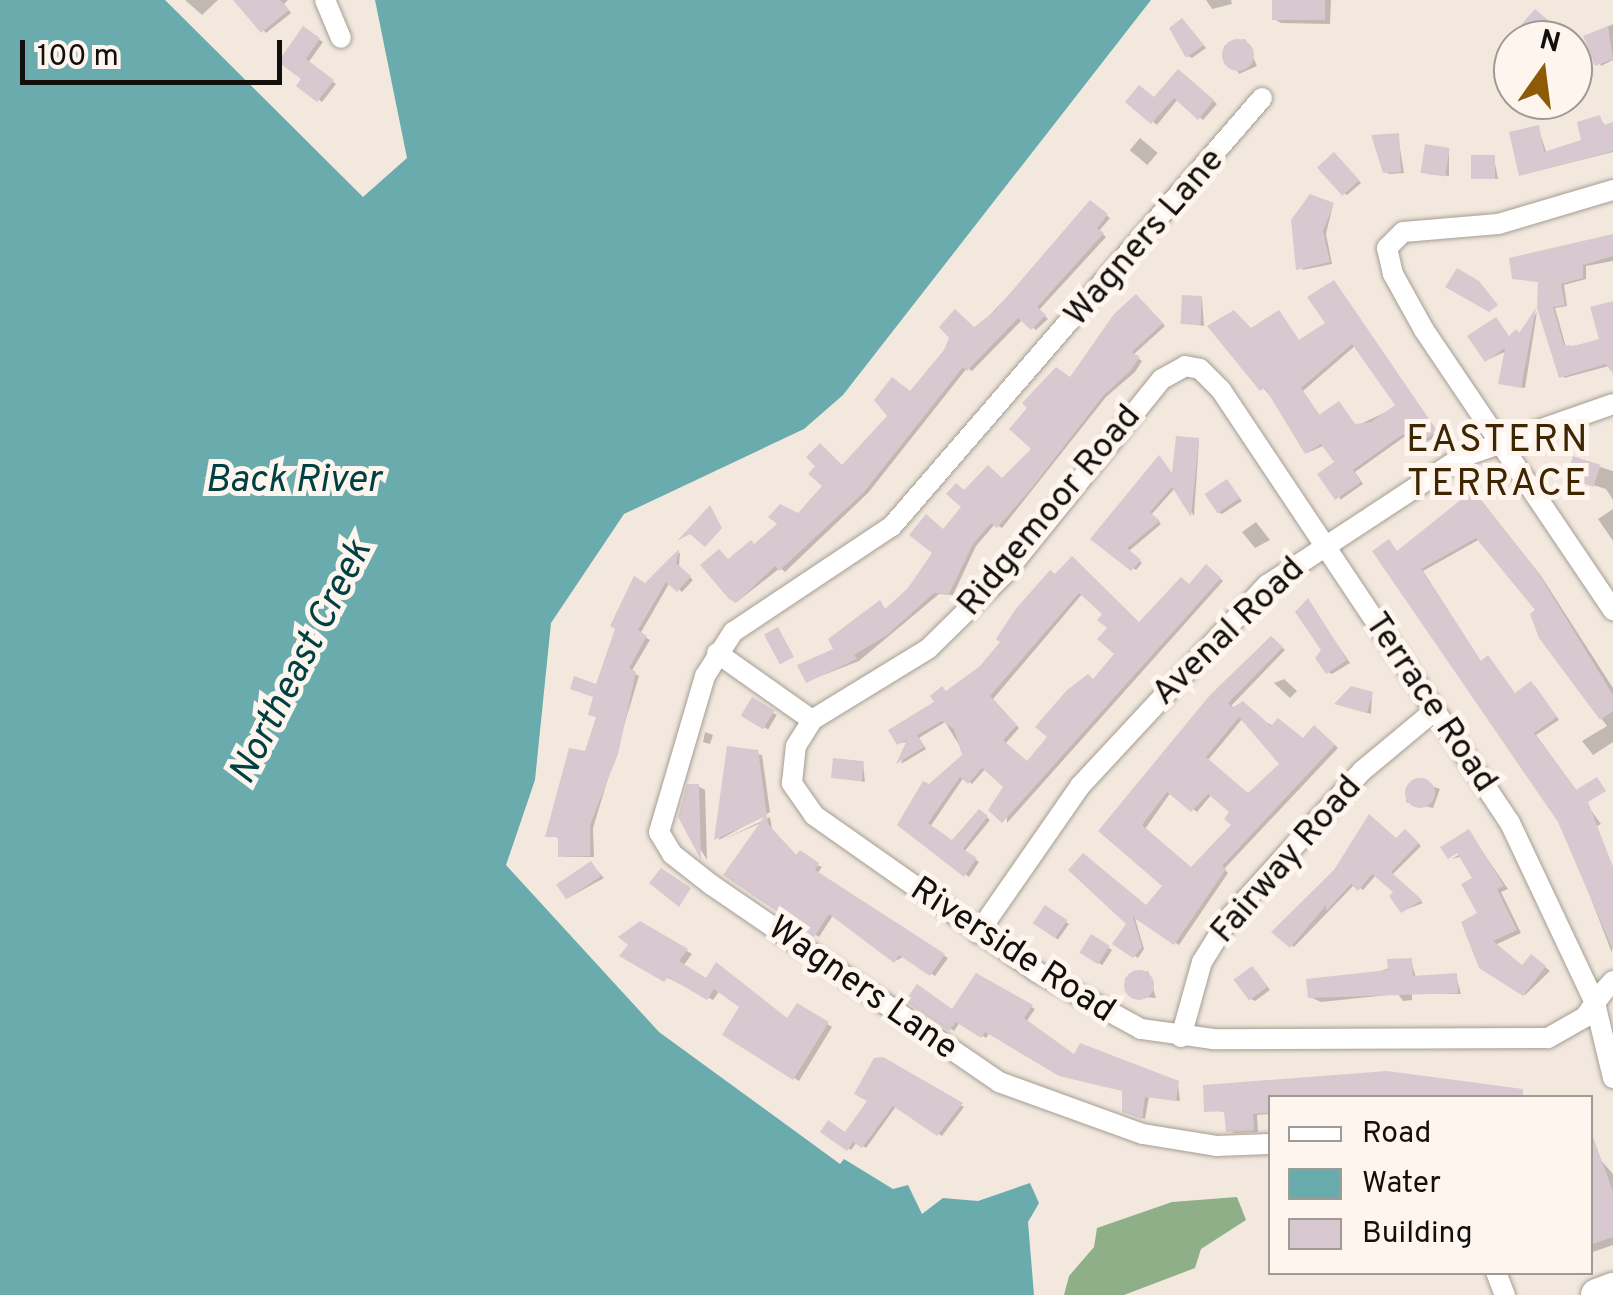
<!DOCTYPE html>
<style>
body{margin:0}
#map{position:relative;width:1613px;height:1295px;overflow:hidden;background:#f2e8de;font-family:Overpass,sans-serif}
div>[style]{position:absolute}
[style*='--x']{left:calc(var(--x)*1px);top:calc(var(--y)*1px);width:calc(var(--w)*1px);rotate:calc(var(--a)*1deg)}
.forest>*{inset:0;background:#8faf88}
.water>*{inset:0;background:#6aabae}
.shadow>*{inset:0;background:#0003;transform-origin:0 0}
.building>*{inset:0;background:#d7c9cf;transform-origin:0 0}
.round{border-radius:50%}
.roads{filter:drop-shadow(0 0 2px #a59d93) drop-shadow(0 0 2px #a59d93)}
.street>*{height:20px;margin:-10px;padding:0 10px;transform-origin:10px;border-radius:10px;background:#fff}
.primary>*{height:32px;margin:-16px;padding:0 16px;transform-origin:16px;border-radius:16px;background:#fff}
span{translate:-50% -50%;white-space:nowrap;text-align:center;line-height:1.15;-webkit-text-stroke:10px #fef6ee;paint-order:stroke}
.street-label{font-size:35px;color:#120f0c}
.neighbourhood-label{font-size:38px;color:#3e2602;letter-spacing:2.5px}
.water-label{font-size:38px;color:#004043;font-style:italic}
.legend{position:absolute;left:1268px;top:1095px;width:325px;height:180px;box-sizing:border-box;background:#fef6ee;border:2px solid #a09a94;margin:0;padding:12px 18px;list-style:none;font-size:30px;color:#120f0c}
.legend li{display:flex;align-items:center;gap:20px;height:50px}
.legend b{width:50px;border:2px solid #a09a94}
.north{position:absolute;left:1493px;top:20px;width:100px;height:100px;box-sizing:border-box;background:#fef6ee;border:2px solid #a09a94;border-radius:50%;rotate:14deg;font-size:28px;font-weight:700;line-height:40px;text-align:center;color:#120f0c}
.north::after{content:'';display:block;margin:auto;width:35px;height:45px;background:#8d5b06;clip-path:polygon(50% 0,100% 100%,50% 72%,0 100%)}
.scale{position:absolute;left:20px;top:40px;width:262px;height:45px;box-sizing:border-box;border:5px solid #120f0c;border-top:0;padding-left:12px;font-size:30px;line-height:35px;white-space:nowrap;color:#120f0c;-webkit-text-stroke:8px #fef6ee;paint-order:stroke}
</style>
<div id="map">
<div class="forest">
<i style="clip-path:polygon(1237px 1197px,1246px 1220px,1201px 1249px,1195px 1268px,1124px 1295px,1064px 1295px,1069px 1276px,1094px 1247px,1097px 1228px,1172px 1202px)"></i>
</div>
<div class="water">
<i style="clip-path:polygon(0 0,165px 0,363px 197px,407px 158px,375px 0,1151px 0,843px 395px,804px 429px,624px 514px,551px 623px,535px 780px,506px 865px,659px 1032px,840px 1164px,844px 1159px,893px 1189px,908px 1185px,922px 1214px,943px 1198px,978px 1201px,1030px 1183px,1039px 1203px,1028px 1222px,1034px 1295px,0 1295px)"></i>
</div>
<div class="shadow">
<i style="clip-path:polygon(185px 0,218px 0,202px 15px)"></i>
<i style="clip-path:polygon(236px 0,288px 0,284px 4px,291px 13px,266px 33px)"></i>
<i style="clip-path:polygon(1206px 0,1231px 0,1232px 4px,1212px 9px)"></i>
<i style="clip-path:polygon(1275px 0,1331px 0,1330px 24px,1281px 23px,1274px 19px)"></i>
<i style="clip-path:polygon(1539px 15px,1557px 30px,1549px 40px,1525px 25px)"></i>
<i style="clip-path:polygon(1183px 21px,1206px 48px,1192px 58px,1188px 56px)"></i>
<i style="clip-path:polygon(1613px 24px,1613px 60px,1601px 66px,1586px 37px)"></i>
<i style="clip-path:polygon(304px 30px,323px 42px,308px 63px,336px 84px,322px 102px,299px 85px,305px 78px)"></i>
<i style="clip-path:polygon(1245px 39px,1257px 66px,1239px 74px,1224px 46px)"></i>
<i style="clip-path:polygon(1507px 73px,1513px 86px,1506px 94px,1496px 85px)"></i>
<i style="clip-path:polygon(1183px 74px,1217px 104px,1203px 120px,1178px 99px,1157px 125px,1128px 101px,1155px 100px)"></i>
<i style="clip-path:polygon(1600px 118px,1605px 126px,1613px 124px,1613px 152px,1521px 175px,1538px 128px,1547px 154px,1584px 142px)"></i>
<i style="clip-path:polygon(1398px 136px,1404px 173px,1389px 174px,1385px 171px)"></i>
<i style="left:1140px;top:138px;width:23px;height:16px;rotate:40deg"></i>
<i style="clip-path:polygon(1449px 151px,1449px 176px,1427px 174px)"></i>
<i style="clip-path:polygon(1338px 157px,1361px 183px,1347px 195px,1343px 192px)"></i>
<i style="clip-path:polygon(1494px 158px,1498px 179px,1473px 177px)"></i>
<i style="clip-path:polygon(1333px 205px,1326px 234px,1332px 264px,1302px 270px)"></i>
<i style="clip-path:polygon(1094px 206px,1110px 218px,1099px 231px,1106px 237px,1039px 310px,1048px 319px,1036px 330px,1023px 319px,972px 371px,967px 368px,868px 493px,785px 572px,780px 568px,738px 601px,729px 561px,798px 516px)"></i>
<i style="clip-path:polygon(1613px 238px,1613px 261px,1586px 266px,1586px 279px,1564px 285px,1567px 306px,1555px 308px,1566px 347px,1602px 341px,1613px 303px,1613px 365px,1564px 378px,1541px 282px,1514px 278px)"></i>
<i style="clip-path:polygon(evenodd,1337px 285px,1439px 434px,1418px 448px,1407px 435px,1355px 472px,1363px 484px,1340px 500px,1337px 463px,1325px 445px,1307px 453px,1282px 410px,1211px 326px,1252px 330px,1279px 313px,1300px 342px,1328px 324px,1337px 285px,1356px 345px,1399px 406px,1356px 426px,1339px 404px,1320px 416px,1303px 391px,1356px 345px)"></i>
<i style="clip-path:polygon(1137px 297px,1165px 326px,1133px 355px,1142px 361px,1135px 372px,1106px 397px,1002px 528px,995px 524px,976px 546px,953px 595px,939px 594px,859px 661px,808px 681px,880px 603px,887px 611px,910px 590px,965px 507px,965px 492px,1003px 481px,1035px 449px,1071px 380px)"></i>
<i style="clip-path:polygon(1202px 298px,1204px 326px,1183px 323px)"></i>
<i style="clip-path:polygon(1537px 312px,1525px 388px,1504px 384px,1507px 351px,1487px 360px,1496px 320px,1510px 338px,1521px 335px)"></i>
<i style="clip-path:polygon(1199px 440px,1194px 516px,1175px 488px,1151px 515px,1161px 524px,1129px 551px,1142px 563px,1136px 570px,1093px 538px,1174px 476px)"></i>
<i style="clip-path:polygon(1574px 459px,1613px 471px,1613px 500px,1606px 489px,1574px 479px)"></i>
<i style="clip-path:polygon(1227px 482px,1242px 501px,1222px 514px,1218px 512px)"></i>
<i style="clip-path:polygon(1477px 495px,1541px 576px,1613px 688px,1613px 742px,1593px 755px,1582px 741px,1607px 726px,1541px 637px,1538px 610px,1480px 539px,1423px 571px,1482px 663px,1516px 695px,1535px 686px,1559px 720px,1536px 735px,1601px 824px,1595px 827px,1613px 867px,1612px 953px,1561px 821px,1398px 553px)"></i>
<i style="clip-path:polygon(1613px 509px,1613px 541px,1598px 519px)"></i>
<i style="clip-path:polygon(1256px 522px,1270px 540px,1255px 548px,1242px 532px)"></i>
<i style="clip-path:polygon(680px 552px,679px 567px,693px 580px,682px 592px,670px 582px,640px 634px,650px 640px,631px 672px,639px 676px,593px 828px,594px 857px,564px 857px,560px 838px,548px 836px,586px 754px,598px 717px,598px 687px,646px 586px)"></i>
<i style="clip-path:polygon(evenodd,1210px 569px,1223px 581px,1007px 823px,1007px 786px,986px 768px,972px 784px,964px 777px,930px 827px,953px 843px,983px 814px,990px 820px,964px 852px,979px 862px,969px 877px,900px 824px,966px 756px,945px 722px,919px 738px,926px 749px,901px 764px,909px 742px,899px 743px,981px 668px,1051px 573px,1140px 625px,1210px 569px,1083px 593px,1106px 614px,1118px 654px,1028px 764px,1005px 744px,1019px 728px,993px 699px,1083px 593px)"></i>
<i style="clip-path:polygon(1308px 601px,1350px 663px,1332px 674px,1328px 672px)"></i>
<i style="clip-path:polygon(evenodd,1275px 641px,1285px 650px,1231px 706px,1304px 740px,1319px 730px,1338px 748px,1224px 869px,1228px 873px,1179px 945px,1134px 915px,1144px 949px,1138px 958px,1116px 943px,1130px 924px,1072px 870px,1147px 908px,1166px 886px,1102px 831px,1275px 641px,1243px 718px,1282px 764px,1249px 796px,1208px 760px,1243px 718px,1275px 641px,1171px 792px,1197px 812px,1212px 794px,1233px 812px,1235px 825px,1192px 870px,1145px 829px,1171px 792px)"></i>
<i style="clip-path:polygon(1284px 679px,1297px 691px,1290px 698px,1274px 683px)"></i>
<i style="clip-path:polygon(1372px 694px,1371px 714px,1340px 705px)"></i>
<i style="left:752px;top:700px;width:29px;height:17px;rotate:31deg"></i>
<i style="clip-path:polygon(705px 732px,713px 735px,710px 744px,703px 742px)"></i>
<i style="clip-path:polygon(729px 749px,762px 755px,770px 812px,719px 840px)"></i>
<i style="clip-path:polygon(863px 763px,865px 782px,834px 777px)"></i>
<i style="clip-path:polygon(1412px 780px,1440px 789px,1433px 808px,1406px 802px)"></i>
<i style="clip-path:polygon(698px 786px,705px 790px,707px 860px,681px 817px)"></i>
<i style="clip-path:polygon(770px 817px,772px 829px,798px 857px,822px 867px,817px 874px,948px 958px,935px 976px,905px 956px,895px 961px,834px 914px,819px 937px,727px 874px,765px 821px,720px 841px)"></i>
<i style="clip-path:polygon(1469px 832px,1508px 889px,1501px 892px,1521px 933px,1495px 945px,1523px 968px,1537px 960px,1550px 971px,1525px 995px,1481px 967px,1475px 879px,1462px 856px,1452px 859px,1469px 848px)"></i>
<i style="clip-path:polygon(1409px 834px,1421px 846px,1392px 875px,1423px 903px,1402px 911px,1397px 892px,1377px 874px,1363px 890px,1355px 884px,1294px 947px,1275px 932px)"></i>
<i style="clip-path:polygon(591px 864px,604px 878px,568px 898px)"></i>
<i style="left:1046px;top:908px;width:28px;height:19px;rotate:35deg"></i>
<i style="clip-path:polygon(641px 924px,692px 954px,683px 966px,788px 1020px,798px 1006px,832px 1027px,799px 1081px,725px 1034px,743px 1006px,720px 990px,713px 1000px,627px 958px,631px 945px,621px 937px)"></i>
<i style="left:1092px;top:937px;width:24px;height:18px;rotate:33deg"></i>
<i style="clip-path:polygon(1411px 960px,1416px 978px,1456px 976px,1461px 994px,1412px 993px,1412px 1000px,1403px 1001px,1398px 994px,1321px 1002px,1310px 997px)"></i>
<i style="clip-path:polygon(1148px 971px,1156px 998px,1130px 996px,1125px 978px)"></i>
<i style="clip-path:polygon(1256px 971px,1270px 990px,1255px 1001px,1251px 999px)"></i>
<i style="clip-path:polygon(976px 976px,1035px 1009px,1026px 1022px,1075px 1057px,1178px 1083px,1180px 1101px,1149px 1097px,1145px 1119px,1128px 1112px,1125px 1091px,990px 1032px,986px 1038px,960px 1022px,954px 1031px,909px 1000px,953px 1012px)"></i>
<i style="clip-path:polygon(875px 1061px,964px 1107px,942px 1136px,897px 1105px,866px 1148px,857px 1142px,851px 1150px,824px 1131px,846px 1135px,871px 1101px)"></i>
<i style="clip-path:polygon(1205px 1087px,1270px 1098px,1270px 1114px,1257px 1115px,1258px 1132px,1233px 1133px,1227px 1112px,1206px 1110px)"></i>
<i style="clip-path:polygon(1599px 1158px,1613px 1174px,1613px 1245px,1590px 1253px,1590px 1161px)"></i>
</div>
<div class="building">
<i style="clip-path:polygon(233px 0,280px 0,289px 10px,261px 33px)"></i>
<i style="left:1272px;top:0;width:53px;height:20px"></i>
<i style="clip-path:polygon(1535px 9px,1555px 26px,1543px 40px,1521px 25px)"></i>
<i style="clip-path:polygon(1182px 18px,1204px 45px,1186px 58px,1169px 28px)"></i>
<i style="clip-path:polygon(303px 26px,320px 38px,306px 59px,334px 80px,317px 102px,296px 86px,301px 79px,278px 62px)"></i>
<i style="clip-path:polygon(1608px 26px,1613px 59px,1595px 66px,1583px 36px)"></i>
<i class="round" style="left:1222px;top:39px;width:32px;height:32px"></i>
<i style="clip-path:polygon(1178px 69px,1214px 100px,1198px 120px,1174px 98px,1151px 124px,1125px 102px,1139px 85px,1154px 97px)"></i>
<i style="clip-path:polygon(1600px 115px,1603px 125px,1613px 122px,1613px 151px,1519px 176px,1509px 132px,1539px 125px,1544px 152px,1581px 140px,1577px 122px)"></i>
<i style="clip-path:polygon(1399px 133px,1401px 172px,1383px 173px,1371px 135px)"></i>
<i style="left:1425px;top:144px;width:25px;height:29px;rotate:9deg"></i>
<i style="left:1334px;top:152px;width:38px;height:23px;rotate:48deg"></i>
<i style="left:1471px;top:155px;width:24px;height:24px"></i>
<i style="clip-path:polygon(1310px 194px,1334px 203px,1323px 231px,1330px 262px,1296px 270px,1291px 220px)"></i>
<i style="clip-path:polygon(1090px 200px,1108px 214px,1097px 228px,1104px 233px,1037px 307px,1046px 315px,1031px 330px,1018px 318px,967px 371px,963px 367px,864px 492px,779px 571px,775px 566px,736px 603px,729px 599px,700px 565px,719px 549px,728px 559px,751px 540px,754px 544px,777px 524px,768px 517px,780px 504px,798px 513px,822px 486px,808px 474px,815px 466px,806px 457px,820px 443px,842px 465px,887px 416px,874px 400px,892px 377px,910px 391px,944px 350px,949px 338px,939px 327px,955px 309px,974px 327px,994px 312px)"></i>
<i style="clip-path:polygon(1613px 234px,1613px 256px,1583px 265px,1583px 278px,1561px 284px,1565px 305px,1553px 307px,1564px 345px,1574px 346px,1599px 339px,1590px 307px,1613px 301px,1613px 374px,1606px 364px,1559px 378px,1537px 308px,1538px 282px,1512px 279px,1509px 258px)"></i>
<i style="clip-path:polygon(1457px 268px,1479px 281px,1498px 305px,1489px 312px,1445px 287px)"></i>
<i style="clip-path:polygon(evenodd,1334px 280px,1437px 431px,1413px 448px,1403px 434px,1353px 470px,1361px 482px,1335px 500px,1317px 474px,1334px 462px,1321px 444px,1305px 454px,1265px 388px,1260px 391px,1207px 326px,1234px 310px,1251px 328px,1279px 310px,1299px 340px,1325px 323px,1307px 297px,1334px 280px,1352px 344px,1395px 405px,1371px 422px,1355px 424px,1339px 401px,1319px 415px,1301px 388px,1352px 344px)"></i>
<i style="clip-path:polygon(1136px 294px,1163px 323px,1132px 352px,1140px 357px,1131px 370px,1103px 396px,1030px 490px,997px 528px,991px 523px,973px 544px,949px 594px,934px 593px,887px 635px,854px 655px,857px 659px,806px 683px,797px 665px,833px 649px,828px 639px,880px 600px,885px 609px,908px 588px,932px 553px,909px 535px,926px 514px,943px 529px,961px 507px,946px 494px,956px 483px,964px 490px,988px 465px,1002px 478px,1031px 449px,1009px 429px,1027px 408px,1022px 403px,1056px 367px,1070px 377px,1114px 314px)"></i>
<i style="left:1182px;top:295px;width:20px;height:29px;rotate:3deg"></i>
<i style="clip-path:polygon(1536px 308px,1521px 388px,1498px 384px,1505px 348px,1485px 362px,1467px 336px,1496px 317px,1509px 336px,1516px 329px,1519px 333px)"></i>
<i style="clip-path:polygon(1176px 436px,1199px 438px,1191px 517px,1172px 487px,1150px 512px,1160px 521px,1127px 548px,1141px 560px,1131px 571px,1090px 539px,1159px 455px,1172px 473px)"></i>
<i style="left:1573px;top:456px;width:29px;height:23px;rotate:18deg"></i>
<i style="left:1227px;top:479px;width:23px;height:27px;rotate:56deg"></i>
<i style="clip-path:polygon(1473px 490px,1537px 571px,1613px 695px,1613px 711px,1600px 720px,1539px 638px,1530px 614px,1535px 610px,1476px 538px,1421px 569px,1481px 661px,1488px 655px,1515px 693px,1531px 681px,1557px 717px,1534px 733px,1576px 790px,1597px 777px,1606px 791px,1588px 802px,1613px 867px,1613px 950px,1558px 822px,1372px 551px,1389px 539px,1397px 551px)"></i>
<i style="clip-path:polygon(710px 505px,722px 528px,705px 547px,690px 534px,677px 541px)"></i>
<i style="clip-path:polygon(679px 549px,676px 563px,691px 576px,677px 592px,666px 582px,638px 630px,647px 636px,629px 668px,636px 672px,618px 754px,590px 825px,590px 856px,558px 857px,558px 837px,545px 837px,569px 748px,585px 751px,596px 717px,588px 715px,593px 697px,570px 689px,574px 676px,596px 684px,615px 629px,610px 626px,634px 576px,645px 583px)"></i>
<i style="clip-path:polygon(evenodd,1072px 556px,1139px 622px,1181px 577px,1189px 584px,1206px 564px,1221px 578px,1002px 823px,988px 810px,1003px 787px,982px 768px,968px 784px,960px 777px,928px 823px,952px 840px,979px 809px,988px 816px,963px 849px,977px 858px,964px 877px,897px 825px,923px 781px,929px 784px,962px 755px,954px 729px,942px 721px,917px 735px,924px 747px,896px 764px,907px 740px,897px 745px,888px 730px,934px 702px,930px 696px,942px 686px,946px 691px,980px 666px,1000px 642px,996px 639px,1015px 610px,1050px 570px,1055px 574px,1072px 556px,1079px 593px,1102px 614px,1097px 620px,1107px 628px,1097px 639px,1114px 654px,1093px 679px,1088px 674px,1067px 690px,1035px 727px,1047px 737px,1027px 761px,1003px 740px,1017px 725px,990px 696px,1079px 593px)"></i>
<i style="clip-path:polygon(1308px 598px,1347px 660px,1326px 674px,1315px 658px,1321px 650px,1295px 612px)"></i>
<i style="left:778px;top:627px;width:34px;height:16px;rotate:62deg"></i>
<i style="clip-path:polygon(evenodd,1271px 636px,1283px 647px,1228px 703px,1232px 708px,1243px 701px,1271px 726px,1278px 718px,1303px 738px,1314px 725px,1335px 745px,1222px 866px,1226px 869px,1174px 945px,1133px 917px,1142px 947px,1133px 958px,1112px 944px,1126px 924px,1068px 870px,1083px 853px,1146px 905px,1162px 886px,1098px 831px,1210px 695px,1271px 636px,1239px 717px,1279px 764px,1248px 793px,1206px 757px,1239px 717px,1271px 636px,1167px 792px,1191px 812px,1208px 794px,1229px 812px,1224px 819px,1231px 825px,1191px 867px,1142px 825px,1167px 792px)"></i>
<i style="clip-path:polygon(1351px 686px,1373px 692px,1367px 713px,1334px 704px)"></i>
<i style="left:752px;top:697px;width:26px;height:22px;rotate:31deg"></i>
<i style="clip-path:polygon(727px 746px,758px 750px,768px 824px,796px 855px,800px 850px,819px 863px,815px 870px,945px 954px,930px 976px,899px 955px,894px 963px,829px 914px,814px 937px,723px 875px,764px 817px,714px 840px)"></i>
<i style="left:833px;top:758px;width:31px;height:20px;rotate:6deg"></i>
<i class="round" style="left:1405px;top:778px;width:30px;height:30px"></i>
<i style="clip-path:polygon(687px 784px,699px 784px,701px 860px,678px 817px)"></i>
<i style="clip-path:polygon(1369px 814px,1396px 838px,1405px 829px,1419px 843px,1391px 872px,1422px 900px,1401px 913px,1389px 896px,1393px 892px,1372px 874px,1358px 891px,1351px 884px,1326px 911px,1326px 905px,1290px 948px,1271px 932px,1334px 870px)"></i>
<i style="clip-path:polygon(1469px 829px,1504px 886px,1497px 889px,1517px 930px,1493px 941px,1522px 965px,1531px 954px,1546px 966px,1523px 996px,1479px 968px,1461px 922px,1477px 913px,1461px 884px,1472px 878px,1457px 853px,1448px 859px,1440px 847px)"></i>
<i style="left:591px;top:861px;width:18px;height:42px;rotate:56deg"></i>
<i style="clip-path:polygon(661px 868px,691px 888px,679px 907px,649px 883px)"></i>
<i style="left:1045px;top:905px;width:27px;height:22px;rotate:34deg"></i>
<i style="clip-path:polygon(640px 921px,688px 949px,679px 961px,706px 978px,716px 962px,787px 1018px,797px 1003px,829px 1022px,793px 1080px,722px 1035px,739px 1007px,714px 989px,707px 1000px,668px 977px,664px 982px,619px 956px,628px 945px,618px 937px)"></i>
<i style="left:1091px;top:934px;width:22px;height:22px;rotate:32deg"></i>
<i style="clip-path:polygon(1412px 958px,1413px 976px,1457px 973px,1458px 993px,1308px 998px,1306px 979px,1388px 970px,1387px 959px)"></i>
<i style="left:1252px;top:966px;width:26px;height:23px;rotate:53deg"></i>
<i class="round" style="left:1124px;top:970px;width:30px;height:30px"></i>
<i style="clip-path:polygon(976px 973px,1033px 1005px,1024px 1018px,1074px 1054px,1080px 1043px,1179px 1081px,1176px 1101px,1145px 1097px,1142px 1119px,1122px 1112px,1122px 1091px,1059px 1076px,985px 1032px,981px 1038px,956px 1022px,949px 1031px,905px 1001px,917px 984px,952px 1009px)"></i>
<i style="clip-path:polygon(883px 1057px,963px 1103px,937px 1136px,893px 1106px,862px 1148px,853px 1142px,847px 1151px,820px 1132px,828px 1120px,845px 1132px,867px 1101px,854px 1094px,874px 1058px)"></i>
<i style="clip-path:polygon(1387px 1071px,1523px 1089px,1523px 1098px,1268px 1098px,1268px 1113px,1253px 1114px,1254px 1131px,1226px 1132px,1224px 1111px,1204px 1112px,1203px 1085px)"></i>
<i style="clip-path:polygon(1592px 1134px,1613px 1192px,1613px 1237px,1590px 1245px)"></i>
</div>
<div class="roads">
<div class="street">
<i style="--x:325;--y:0;--w:41;--a:67.2"></i>
<i style="--x:1262;--y:98;--w:566;--a:130.84"></i>
<i style="--x:892;--y:526;--w:191;--a:146.3"></i>
<i style="--x:733;--y:632;--w:52;--a:122.5"></i>
<i style="--x:705;--y:676;--w:163;--a:106.4"></i>
<i style="--x:659;--y:832;--w:26;--a:59"></i>
<i style="--x:672;--y:854;--w:52;--a:38"></i>
<i style="--x:713;--y:886;--w:347;--a:34.4"></i>
<i style="--x:999;--y:1082;--w:153;--a:19.9"></i>
<i style="--x:1143;--y:1134;--w:74;--a:9.3"></i>
<i style="--x:1216;--y:1146;--w:54;--a:-2.1"></i>
<i style="--x:1613;--y:190;--w:120;--a:163.5"></i>
<i style="--x:1498;--y:224;--w:95;--a:175.2"></i>
<i style="--x:1403;--y:232;--w:23;--a:135"></i>
<i style="--x:1387;--y:248;--w:27;--a:77"></i>
<i style="--x:1393;--y:274;--w:64;--a:61"></i>
<i style="--x:1424;--y:330;--w:338;--a:56"></i>
<i style="--x:717;--y:653;--w:116;--a:35.2"></i>
<i style="--x:978;--y:933;--w:179;--a:-55.2"></i>
<i style="--x:1080;--y:786;--w:275;--a:-47.1"></i>
<i style="--x:1267;--y:585;--w:233;--a:-33.3"></i>
<i style="--x:1462;--y:457;--w:160;--a:-19.3"></i>
<i style="--x:1613;--y:981;--w:13;--a:132"></i>
<i style="--x:1604;--y:991;--w:15;--a:127"></i>
<i style="--x:1595;--y:1003;--w:17;--a:126"></i>
<i style="--x:1585;--y:1017;--w:43;--a:150.4"></i>
<i style="--x:1548;--y:1038;--w:335;--a:179.8"></i>
<i style="--x:1213;--y:1039;--w:73;--a:-172.1"></i>
<i style="--x:1141;--y:1029;--w:119;--a:-151.3"></i>
<i style="--x:1037;--y:972;--w:273;--a:-144.9"></i>
<i style="--x:814;--y:815;--w:39;--a:-125"></i>
<i style="--x:792;--y:783;--w:37;--a:-84"></i>
<i style="--x:796;--y:746;--w:31;--a:-58"></i>
<i style="--x:812;--y:720;--w:136;--a:-31.5"></i>
<i style="--x:928;--y:649;--w:110;--a:-44.6"></i>
<i style="--x:1006;--y:572;--w:248;--a:-51.1"></i>
<i style="--x:1162;--y:379;--w:26;--a:-29"></i>
<i style="--x:1185;--y:366;--w:15;--a:11"></i>
<i style="--x:1200;--y:369;--w:30;--a:45"></i>
<i style="--x:1221;--y:390;--w:521;--a:56.28"></i>
<i style="--x:1510;--y:823;--w:199;--a:64.7"></i>
<i style="--x:1595;--y:1003;--w:77;--a:76.5"></i>
<i style="--x:1181;--y:1037;--w:78;--a:-74.4"></i>
<i style="--x:1202;--y:962;--w:53;--a:-58.1"></i>
<i style="--x:1230;--y:917;--w:197;--a:-47.9"></i>
<i style="--x:1362;--y:771;--w:94;--a:-39.8"></i>
<i style="--x:1496;--y:1272;--w:25;--a:69"></i>
</div>
<div class="primary">
<i style="--x:1597;--y:1295;--w:17;--a:-21"></i>
</div>
</div>
<div class="street-label">
<span style="left:1145px;top:238px;rotate:-49deg">Wagners Lane</span>
<span style="left:1050px;top:511px;rotate:-50deg">Ridgemoor Road</span>
<span style="left:1229px;top:632px;rotate:-44deg">Avenal Road</span>
<span style="left:1430px;top:703px;rotate:56deg">Terrace Road</span>
<span style="left:1287px;top:860px;rotate:-49deg">Fairway Road</span>
<span style="left:1012px;top:951px;rotate:33deg">Riverside Road</span>
<span style="left:862px;top:989px;rotate:35deg">Wagners Lane</span>
</div>
<div class="neighbourhood-label">
<span style="left:1498px;top:464px">EASTERN<br>TERRACE</span>
</div>
<div class="water-label">
<span style="left:293px;top:482px">Back River</span>
<span style="left:302px;top:663px;rotate:-63deg">Northeast Creek</span>
</div>
<ul class="legend">
<li><b style="height:12px;background:#fff"></b>Road</li>
<li><b style="height:28px;background:#6aabae"></b>Water</li>
<li><b style="height:28px;background:#d7c9cf"></b>Building</li>
</ul>
<div class="north">N</div>
<div class="scale">100 m</div>
</div>
